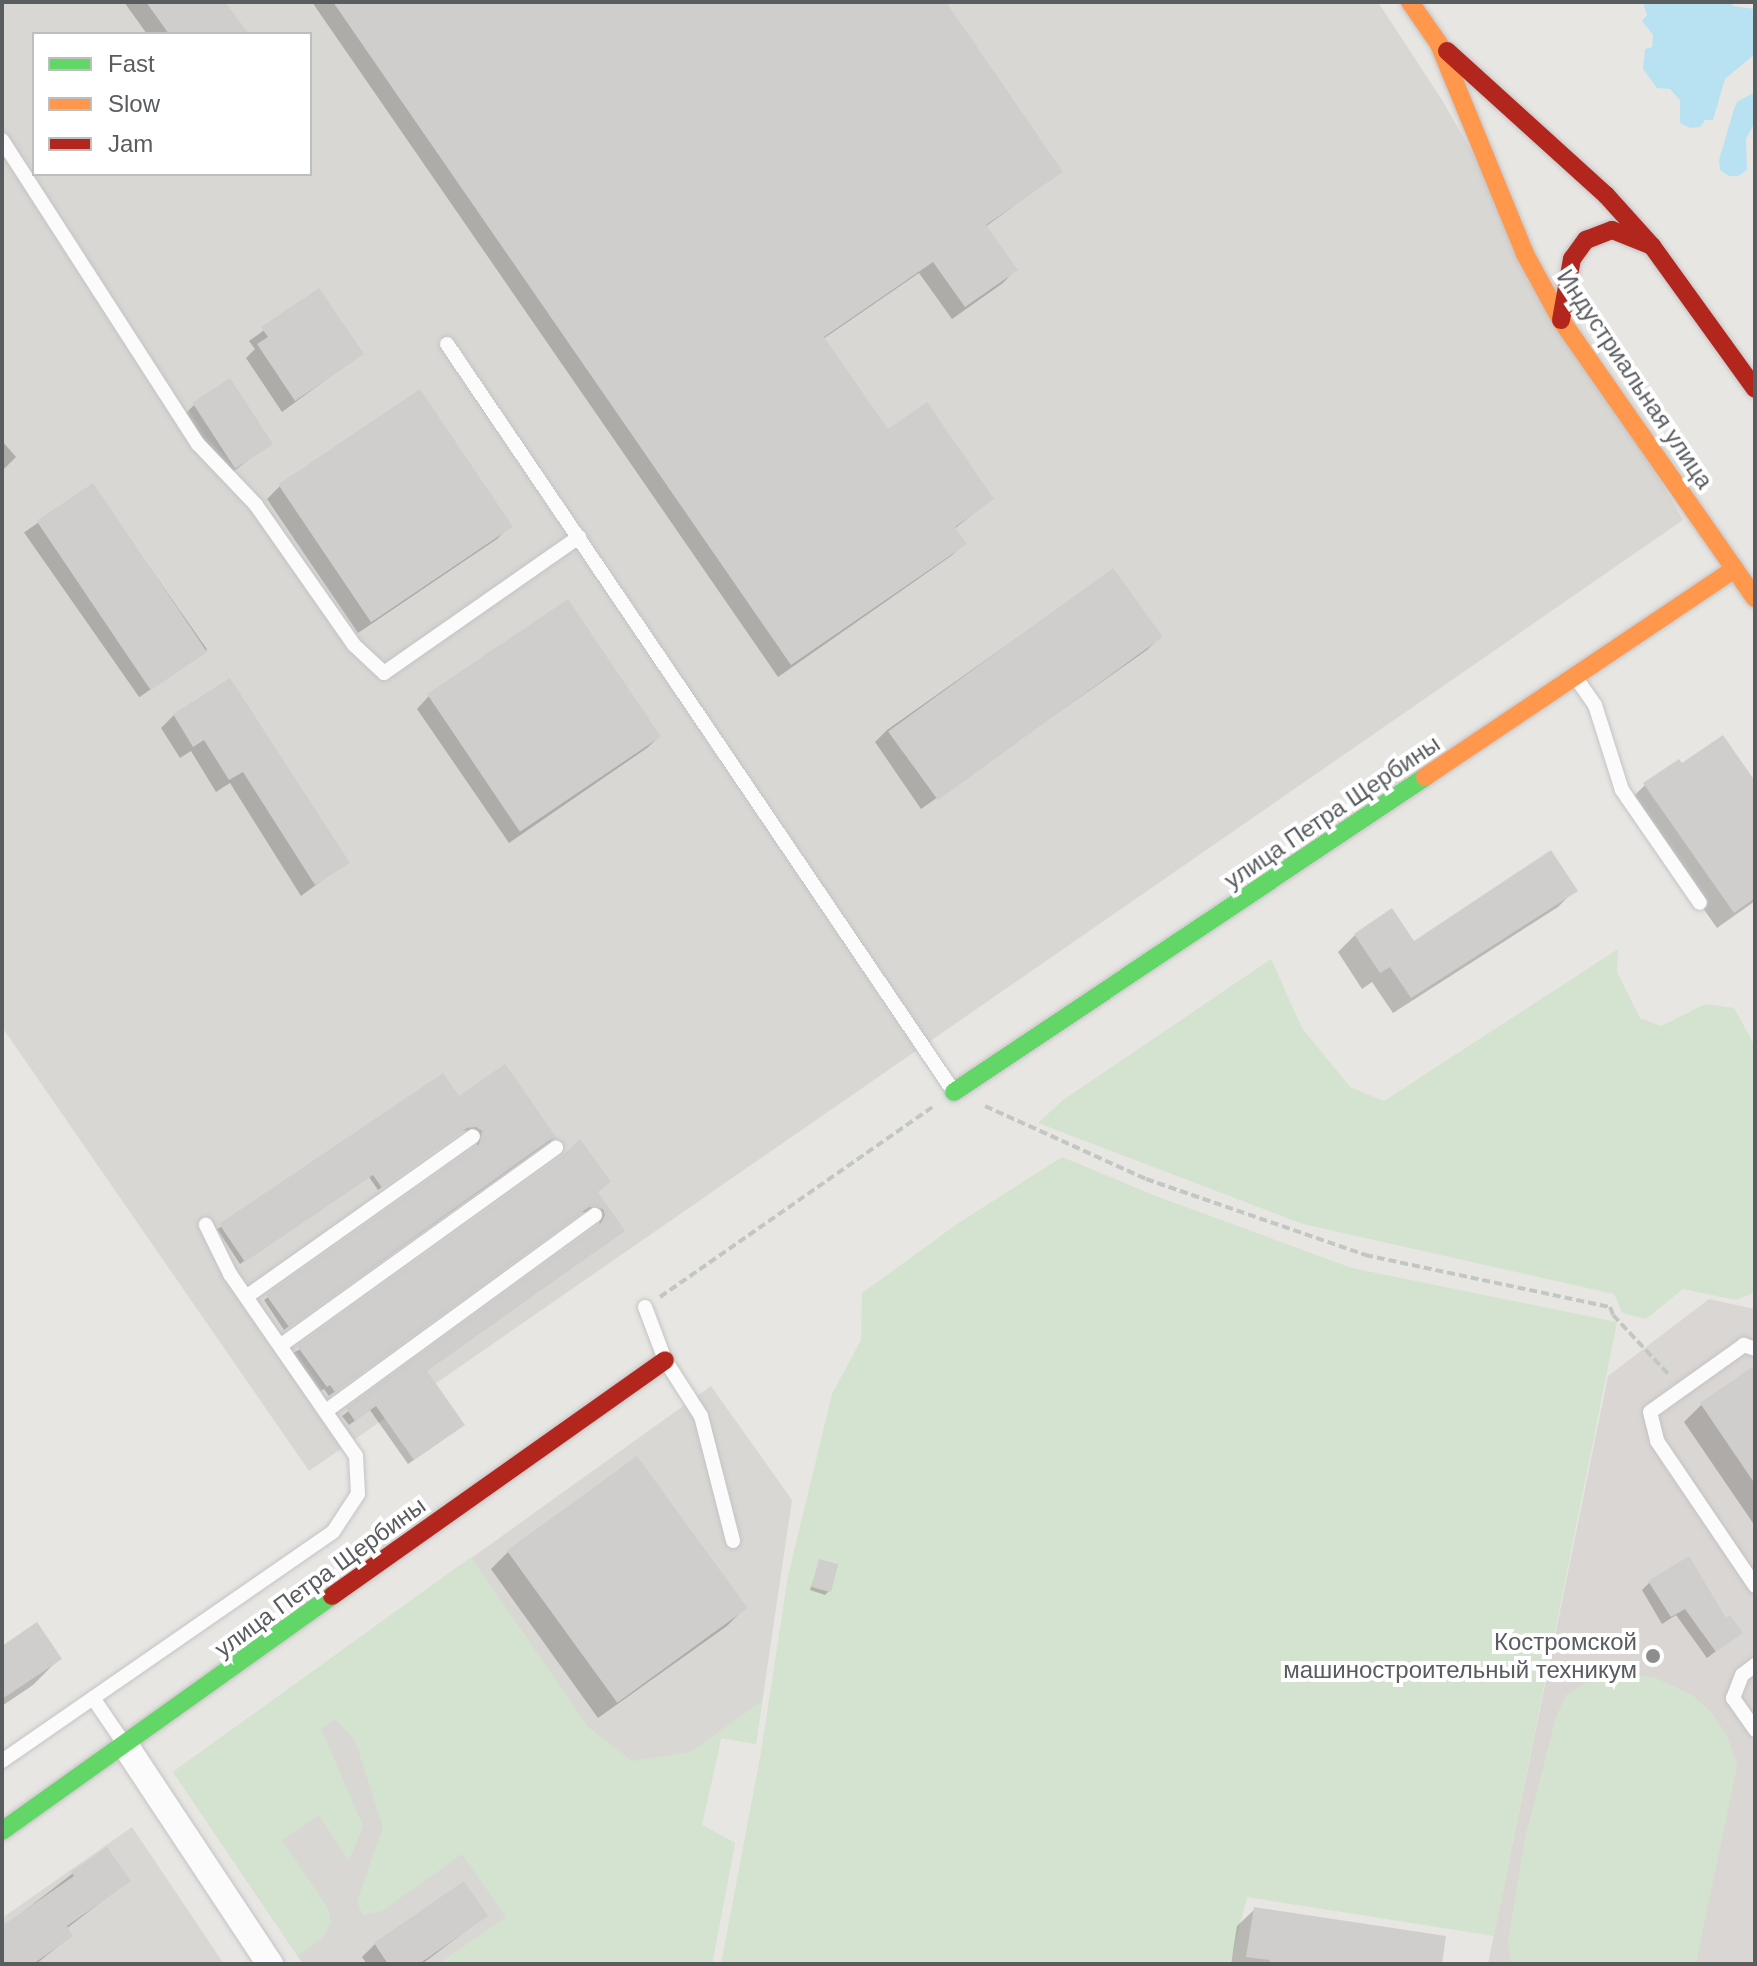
<!DOCTYPE html>
<meta charset="utf-8">
<style>
body{margin:0}
#map{position:relative;width:1757px;height:1966px;overflow:hidden;background:#e8e6e3;font-family:Helvetica,sans-serif}
div>[style]{position:absolute}
[style*='--x']{left:calc(var(--x)*1px);top:calc(var(--y)*1px);width:calc(var(--w)*1px);rotate:calc(var(--a)*1deg)}
.industrial>*{inset:0;background:#d9d7d4}
.education>*{inset:0;background:#dad6d3}
.green>*{inset:0;background:#d4e3cf}
.water>*{inset:0;background:#b8e2f2}
.shadow>*{inset:0;background:#0003;transform-origin:0 0}
.building>*{inset:0;background:#d0cecc;transform-origin:0 0}
.path>*{height:4px;margin-top:-2px;transform-origin:0;background:repeating-linear-gradient(90deg,#c3c7c4 0 8px,transparent 0 12px)}
.roads{filter:drop-shadow(0 0 2px #c4c3c4) drop-shadow(0 0 2px #c4c3c4)}
.lane>*{height:14px;margin:-7px;padding:0 7px;transform-origin:7px;border-radius:7px;background:#fcfbfb}
.street>*{height:26px;margin:-13px;padding:0 13px;transform-origin:13px;border-radius:13px;background:#fcfbfb}
.fast>*{height:18px;margin:-9px;padding:0 9px;transform-origin:9px;border-radius:9px;background:#63d668}
.slow>*{height:18px;margin:-9px;padding:0 9px;transform-origin:9px;border-radius:9px;background:#ff974d}
.jam>*{height:18px;margin:-9px;padding:0 9px;transform-origin:9px;border-radius:9px;background:#b3261e}
.dots>*{width:22px;height:22px;translate:-50% -50%;box-sizing:border-box;border:4px solid #fff;border-radius:50%}
span{translate:-50% -50%;white-space:nowrap;text-align:center;line-height:1.15;-webkit-text-stroke:8px #fff;paint-order:stroke}
.street-label{font-size:24px;color:#595d60}
.poi-label{font-size:24px;color:#595d60}
.right{translate:-100% -50%;text-align:right}
.frame{position:absolute;inset:0;border:4px solid #595d60;pointer-events:none}
.legend{position:absolute;left:32px;top:32px;width:280px;height:144px;box-sizing:border-box;background:#fff;border:2px solid #bdbebf;margin:0;padding:10px 14px;list-style:none;font-size:24px;color:#595d60}
.legend li{display:flex;align-items:center;gap:16px;height:40px}
.legend b{width:40px;border:2px solid #bdbebf}
</style>
<div id="map">
<div class="industrial">
<i style="clip-path:polygon(evenodd,2px 2px,1378px 2px,1442px 100px,1683px 520px,309px 1471px,2px 1027px,2px 2px,34px 34px,310px 34px,310px 174px,34px 174px,34px 34px)"></i>
<i style="clip-path:polygon(711px 1386px,792px 1500px,756px 1744px,721px 1738px,702px 1825px,735px 1843px,712px 1964px,303px 1964px,173px 1772px)"></i>
<i style="clip-path:polygon(132px 1827px,224px 1964px,2px 1964px,2px 1918px)"></i>
</div>
<div class="education">
<i style="clip-path:polygon(1709px 1299px,1755px 1309px,1755px 1964px,1488px 1964px,1608px 1376px)"></i>
</div>
<div class="green">
<i style="clip-path:polygon(1618px 949px,1617px 972px,1640px 1018px,1661px 1026px,1705px 1004px,1734px 1008px,1755px 1046px,1755px 1292px,1736px 1300px,1683px 1289px,1646px 1319px,1622px 1313px,1614px 1294px,1303px 1224px,1038px 1123px,1063px 1100px,1271px 959px,1302px 1028px,1350px 1087px,1384px 1101px)"></i>
<i style="clip-path:polygon(1062px 1157px,1156px 1196px,1352px 1268px,1617px 1322px,1494px 1936px,1247px 1897px,1230px 1964px,721px 1964px,761px 1752px,788px 1576px,832px 1394px,861px 1340px,862px 1293px,960px 1222px)"></i>
<i style="clip-path:polygon(471px 1557px,588px 1727px,632px 1761px,691px 1752px,762px 1701px,756px 1744px,721px 1738px,702px 1825px,735px 1843px,712px 1964px,438px 1964px,506px 1917px,462px 1854px,382px 1911px,363px 1915px,357px 1901px,383px 1827px,355px 1740px,335px 1719px,321px 1729px,363px 1826px,349px 1861px,319px 1815px,282px 1840px,328px 1908px,331px 1922px,324px 1936px,298px 1956px,173px 1772px)"></i>
<i style="clip-path:polygon(1632px 1675px,1654px 1677px,1692px 1695px,1711px 1712px,1727px 1735px,1737px 1766px,1696px 1964px,1511px 1964px,1508px 1941px,1525px 1838px,1556px 1717px,1566px 1695px,1588px 1681px)"></i>
</div>
<div class="water">
<i style="clip-path:polygon(1643px 2px,1731px 2px,1733px 6px,1755px 9px,1755px 54px,1725px 79px,1713px 120px,1705px 120px,1700px 127px,1690px 128px,1680px 123px,1680px 100px,1670px 89px,1657px 88px,1643px 69px,1645px 49px,1652px 47px,1653px 35px,1642px 21px,1647px 15px)"></i>
<i style="clip-path:polygon(1755px 92px,1755px 122px,1746px 139px,1747px 170px,1738px 176px,1729px 176px,1720px 170px,1719px 160px,1734px 109px,1737px 102px)"></i>
</div>
<div class="shadow">
<i style="clip-path:polygon(124px 2px,223px 2px,246px 34px,147px 34px)"></i>
<i style="clip-path:polygon(312px 2px,944px 2px,1061px 171px,985px 227px,1015px 270px,1003px 283px,952px 319px,919px 273px,823px 339px,887px 432px,992px 499px,954px 529px,964px 544px,951px 556px,778px 677px)"></i>
<i style="clip-path:polygon(318px 291px,361px 354px,282px 412px,246px 358px,255px 349px,249px 341px)"></i>
<i style="clip-path:polygon(194px 405px,271px 443px,222px 480px,181px 418px)"></i>
<i style="clip-path:polygon(2px 441px,16px 457px,2px 471px)"></i>
<i style="left:92px;top:485px;width:201px;height:83px;rotate:55deg"></i>
<i style="clip-path:polygon(280px 486px,510px 526px,497px 539px,358px 633px,267px 499px)"></i>
<i style="clip-path:polygon(1113px 570px,1160px 637px,1147px 650px,921px 809px,875px 742px,887px 730px)"></i>
<i style="clip-path:polygon(230px 681px,347px 862px,301px 896px,230px 783px,216px 792px,191px 751px,180px 758px,161px 728px,174px 715px)"></i>
<i style="clip-path:polygon(429px 696px,660px 736px,647px 748px,509px 843px,417px 709px)"></i>
<i style="clip-path:polygon(1681px 766px,1755px 784px,1755px 901px,1717px 928px,1628px 802px,1645px 785px)"></i>
<i style="clip-path:polygon(1575px 890px,1558px 907px,1393px 1013px,1372px 982px,1362px 989px,1338px 952px,1355px 935px,1414px 944px)"></i>
<i style="clip-path:polygon(458px 1099px,555px 1138px,284px 1330px,264px 1300px,476px 1149px,479px 1135px,472px 1130px,461px 1131px,378px 1190px,369px 1177px,240px 1264px,217px 1229px)"></i>
<i style="clip-path:polygon(596px 1193px,623px 1231px,425px 1371px,457px 1430px,408px 1464px,370px 1410px,349px 1425px,342px 1416px,597px 1228px,600px 1222px,597px 1214px,582px 1212px,329px 1396px,324px 1389px,321px 1391px,293px 1353px)"></i>
<i style="clip-path:polygon(1755px 1368px,1755px 1526px,1684px 1422px,1701px 1405px)"></i>
<i style="clip-path:polygon(508px 1552px,744px 1609px,727px 1626px,598px 1718px,491px 1569px)"></i>
<i style="clip-path:polygon(820px 1561px,829px 1591px,825px 1595px,810px 1590px)"></i>
<i style="clip-path:polygon(1650px 1582px,1726px 1621px,1740px 1633px,1707px 1658px,1676px 1615px,1662px 1624px,1642px 1590px)"></i>
<i style="clip-path:polygon(2px 1648px,59px 1659px,33px 1685px,2px 1706px)"></i>
<i style="clip-path:polygon(72px 1874px,128px 1881px,66px 1929px,71px 1936px,36px 1964px,2px 1964px,2px 1928px)"></i>
<i style="clip-path:polygon(1255px 1909px,1440px 1964px,1231px 1964px,1237px 1926px)"></i>
<i style="clip-path:polygon(486px 1916px,422px 1964px,367px 1964px,362px 1957px,375px 1944px)"></i>
</div>
<div class="building">
<i style="clip-path:polygon(146px 2px,225px 2px,249px 34px,169px 34px)"></i>
<i style="clip-path:polygon(333px 2px,946px 2px,1063px 172px,986px 225px,1018px 270px,965px 307px,933px 262px,824px 337px,888px 429px,927px 402px,994px 499px,955px 527px,967px 544px,791px 665px)"></i>
<i style="clip-path:polygon(319px 288px,364px 354px,295px 401px,257px 344px,268px 337px,261px 327px)"></i>
<i style="left:230px;top:378px;width:79px;height:45px;rotate:57deg"></i>
<i style="left:420px;top:389px;width:166px;height:171px;rotate:56deg"></i>
<i style="left:93px;top:483px;width:204px;height:68px;rotate:56deg"></i>
<i style="left:1113px;top:568px;width:85px;height:278px;rotate:54deg"></i>
<i style="left:568px;top:599px;width:166px;height:170px;rotate:56deg"></i>
<i style="clip-path:polygon(230px 678px,350px 863px,315px 885px,243px 772px,229px 780px,204px 740px,193px 747px,173px 714px)"></i>
<i style="clip-path:polygon(1723px 735px,1755px 781px,1755px 898px,1734px 913px,1643px 783px,1679px 759px,1682px 763px)"></i>
<i style="clip-path:polygon(1551px 850px,1578px 891px,1411px 998px,1390px 967px,1380px 973px,1354px 934px,1392px 908px,1414px 941px)"></i>
<i style="clip-path:polygon(505px 1064px,557px 1138px,550px 1140px,289px 1327px,266px 1295px,479px 1144px,482px 1131px,476px 1127px,467px 1128px,382px 1188px,373px 1175px,245px 1262px,219px 1224px,443px 1073px,459px 1096px)"></i>
<i style="clip-path:polygon(580px 1139px,611px 1182px,598px 1192px,625px 1231px,427px 1371px,465px 1425px,414px 1460px,376px 1406px,355px 1421px,346px 1408px,601px 1223px,605px 1215px,603px 1209px,589px 1207px,335px 1392px,330px 1385px,327px 1387px,297px 1346px,562px 1156px)"></i>
<i style="clip-path:polygon(1755px 1365px,1755px 1484px,1700px 1403px)"></i>
<i style="left:637px;top:1456px;width:188px;height:161px;rotate:54deg"></i>
<i style="clip-path:polygon(1689px 1556px,1726px 1618px,1730px 1615px,1743px 1633px,1716px 1652px,1685px 1609px,1671px 1617px,1648px 1581px)"></i>
<i style="left:819px;top:1559px;width:20px;height:29px;rotate:15deg"></i>
<i style="clip-path:polygon(37px 1622px,62px 1659px,2px 1699px,2px 1646px)"></i>
<i style="clip-path:polygon(107px 1847px,131px 1881px,67px 1926px,73px 1936px,33px 1964px,2px 1964px,2px 1926px,74px 1876px,71px 1872px)"></i>
<i style="clip-path:polygon(464px 1881px,488px 1916px,419px 1964px,388px 1964px,374px 1943px)"></i>
<i style="clip-path:polygon(1254px 1907px,1446px 1936px,1442px 1964px,1269px 1964px,1270px 1960px,1246px 1957px)"></i>
</div>
<div class="path">
<i style="--x:985;--y:1106;--w:177;--a:24.4"></i>
<i style="--x:1146;--y:1179;--w:232;--a:19.1"></i>
<i style="--x:1365;--y:1255;--w:250;--a:12"></i>
<i style="--x:1610;--y:1307;--w:9;--a:69"></i>
<i style="--x:1613;--y:1315;--w:83;--a:46.9"></i>
<i style="--x:660;--y:1297;--w:332;--a:-34.9"></i>
</div>
<div class="roads">
<div class="lane">
<i style="--x:2;--y:140;--w:362;--a:57.2"></i>
<i style="--x:198;--y:444;--w:84;--a:46.4"></i>
<i style="--x:256;--y:505;--w:171;--a:55"></i>
<i style="--x:354;--y:645;--w:41;--a:43"></i>
<i style="--x:384;--y:673;--w:238;--a:-34.9"></i>
<i style="--x:447;--y:344;--w:904;--a:55.87"></i>
<i style="--x:1576;--y:678;--w:33;--a:55"></i>
<i style="--x:1595;--y:705;--w:89;--a:72.4"></i>
<i style="--x:1622;--y:790;--w:137;--a:55.4"></i>
<i style="--x:246;--y:1297;--w:278;--a:-35.3"></i>
<i style="--x:645;--y:1307;--w:57;--a:69.3"></i>
<i style="--x:665;--y:1360;--w:67;--a:57.3"></i>
<i style="--x:701;--y:1416;--w:129;--a:75.6"></i>
<i style="--x:280;--y:1346;--w:340;--a:-35.7"></i>
<i style="--x:1755;--y:1349;--w:12;--a:-160"></i>
<i style="--x:1744;--y:1345;--w:115;--a:144.5"></i>
<i style="--x:1650;--y:1412;--w:30;--a:76"></i>
<i style="--x:1657;--y:1441;--w:175;--a:55.9"></i>
<i style="--x:326;--y:1411;--w:333;--a:-36.1"></i>
<i style="--x:1755;--y:1665;--w:16;--a:142"></i>
<i style="--x:1742;--y:1675;--w:25;--a:111"></i>
<i style="--x:1733;--y:1698;--w:39;--a:55"></i>
<i style="--x:93;--y:1698;--w:53;--a:55.7"></i>
<i style="--x:2;--y:1761;--w:402;--a:-34.7"></i>
<i style="--x:333;--y:1532;--w:45;--a:-56.7"></i>
<i style="--x:358;--y:1494;--w:38;--a:-93"></i>
<i style="--x:356;--y:1456;--w:221;--a:-124.7"></i>
<i style="--x:230;--y:1274;--w:55;--a:-116.1"></i>
</div>
<div class="street">
<i style="--x:125;--y:1745;--w:263;--a:56.5"></i>
</div>
<div class="fast">
<i style="--x:954;--y:1092;--w:567;--a:-33.77"></i>
<i style="--x:2;--y:1831;--w:405;--a:-35.5"></i>
</div>
<div class="slow">
<i style="--x:1410;--y:2;--w:51;--a:55.4"></i>
<i style="--x:1439;--y:44;--w:227;--a:67.7"></i>
<i style="--x:1525;--y:254;--w:75;--a:61.4"></i>
<i style="--x:1561;--y:320;--w:339;--a:55.1"></i>
<i style="--x:1425;--y:777;--w:373;--a:-33.9"></i>
</div>
<div class="jam">
<i style="--x:1447;--y:51;--w:215;--a:42.2"></i>
<i style="--x:1606;--y:195;--w:69;--a:48"></i>
<i style="--x:1652;--y:246;--w:176;--a:54.2"></i>
<i style="--x:1561;--y:320;--w:62;--a:-79.8"></i>
<i style="--x:1572;--y:259;--w:24;--a:-54"></i>
<i style="--x:1586;--y:240;--w:28;--a:-21"></i>
<i style="--x:1612;--y:230;--w:43;--a:21.8"></i>
<i style="--x:332;--y:1596;--w:408;--a:-35.3"></i>
</div>
</div>
<div class="dots">
<i style="left:1653px;top:1656px;background:#8b8d8e"></i>
</div>
<div class="street-label">
<span style="left:1635px;top:379px;rotate:56deg">Индустриальная улица</span>
<span style="left:1332px;top:812px;rotate:-34deg">улица Петра Щербины</span>
<span style="left:320px;top:1577px;rotate:-36deg">улица Петра Щербины</span>
</div>
<div class="poi-label">
<span class="right" style="left:1637px;top:1656px">Костромской<br>машиностроительный техникум</span>
</div>
<div class="frame"></div>
<ul class="legend">
<li><b style="height:10px;background:#63d668"></b>Fast</li>
<li><b style="height:10px;background:#ff974d"></b>Slow</li>
<li><b style="height:10px;background:#b3261e"></b>Jam</li>
</ul>
</div>
